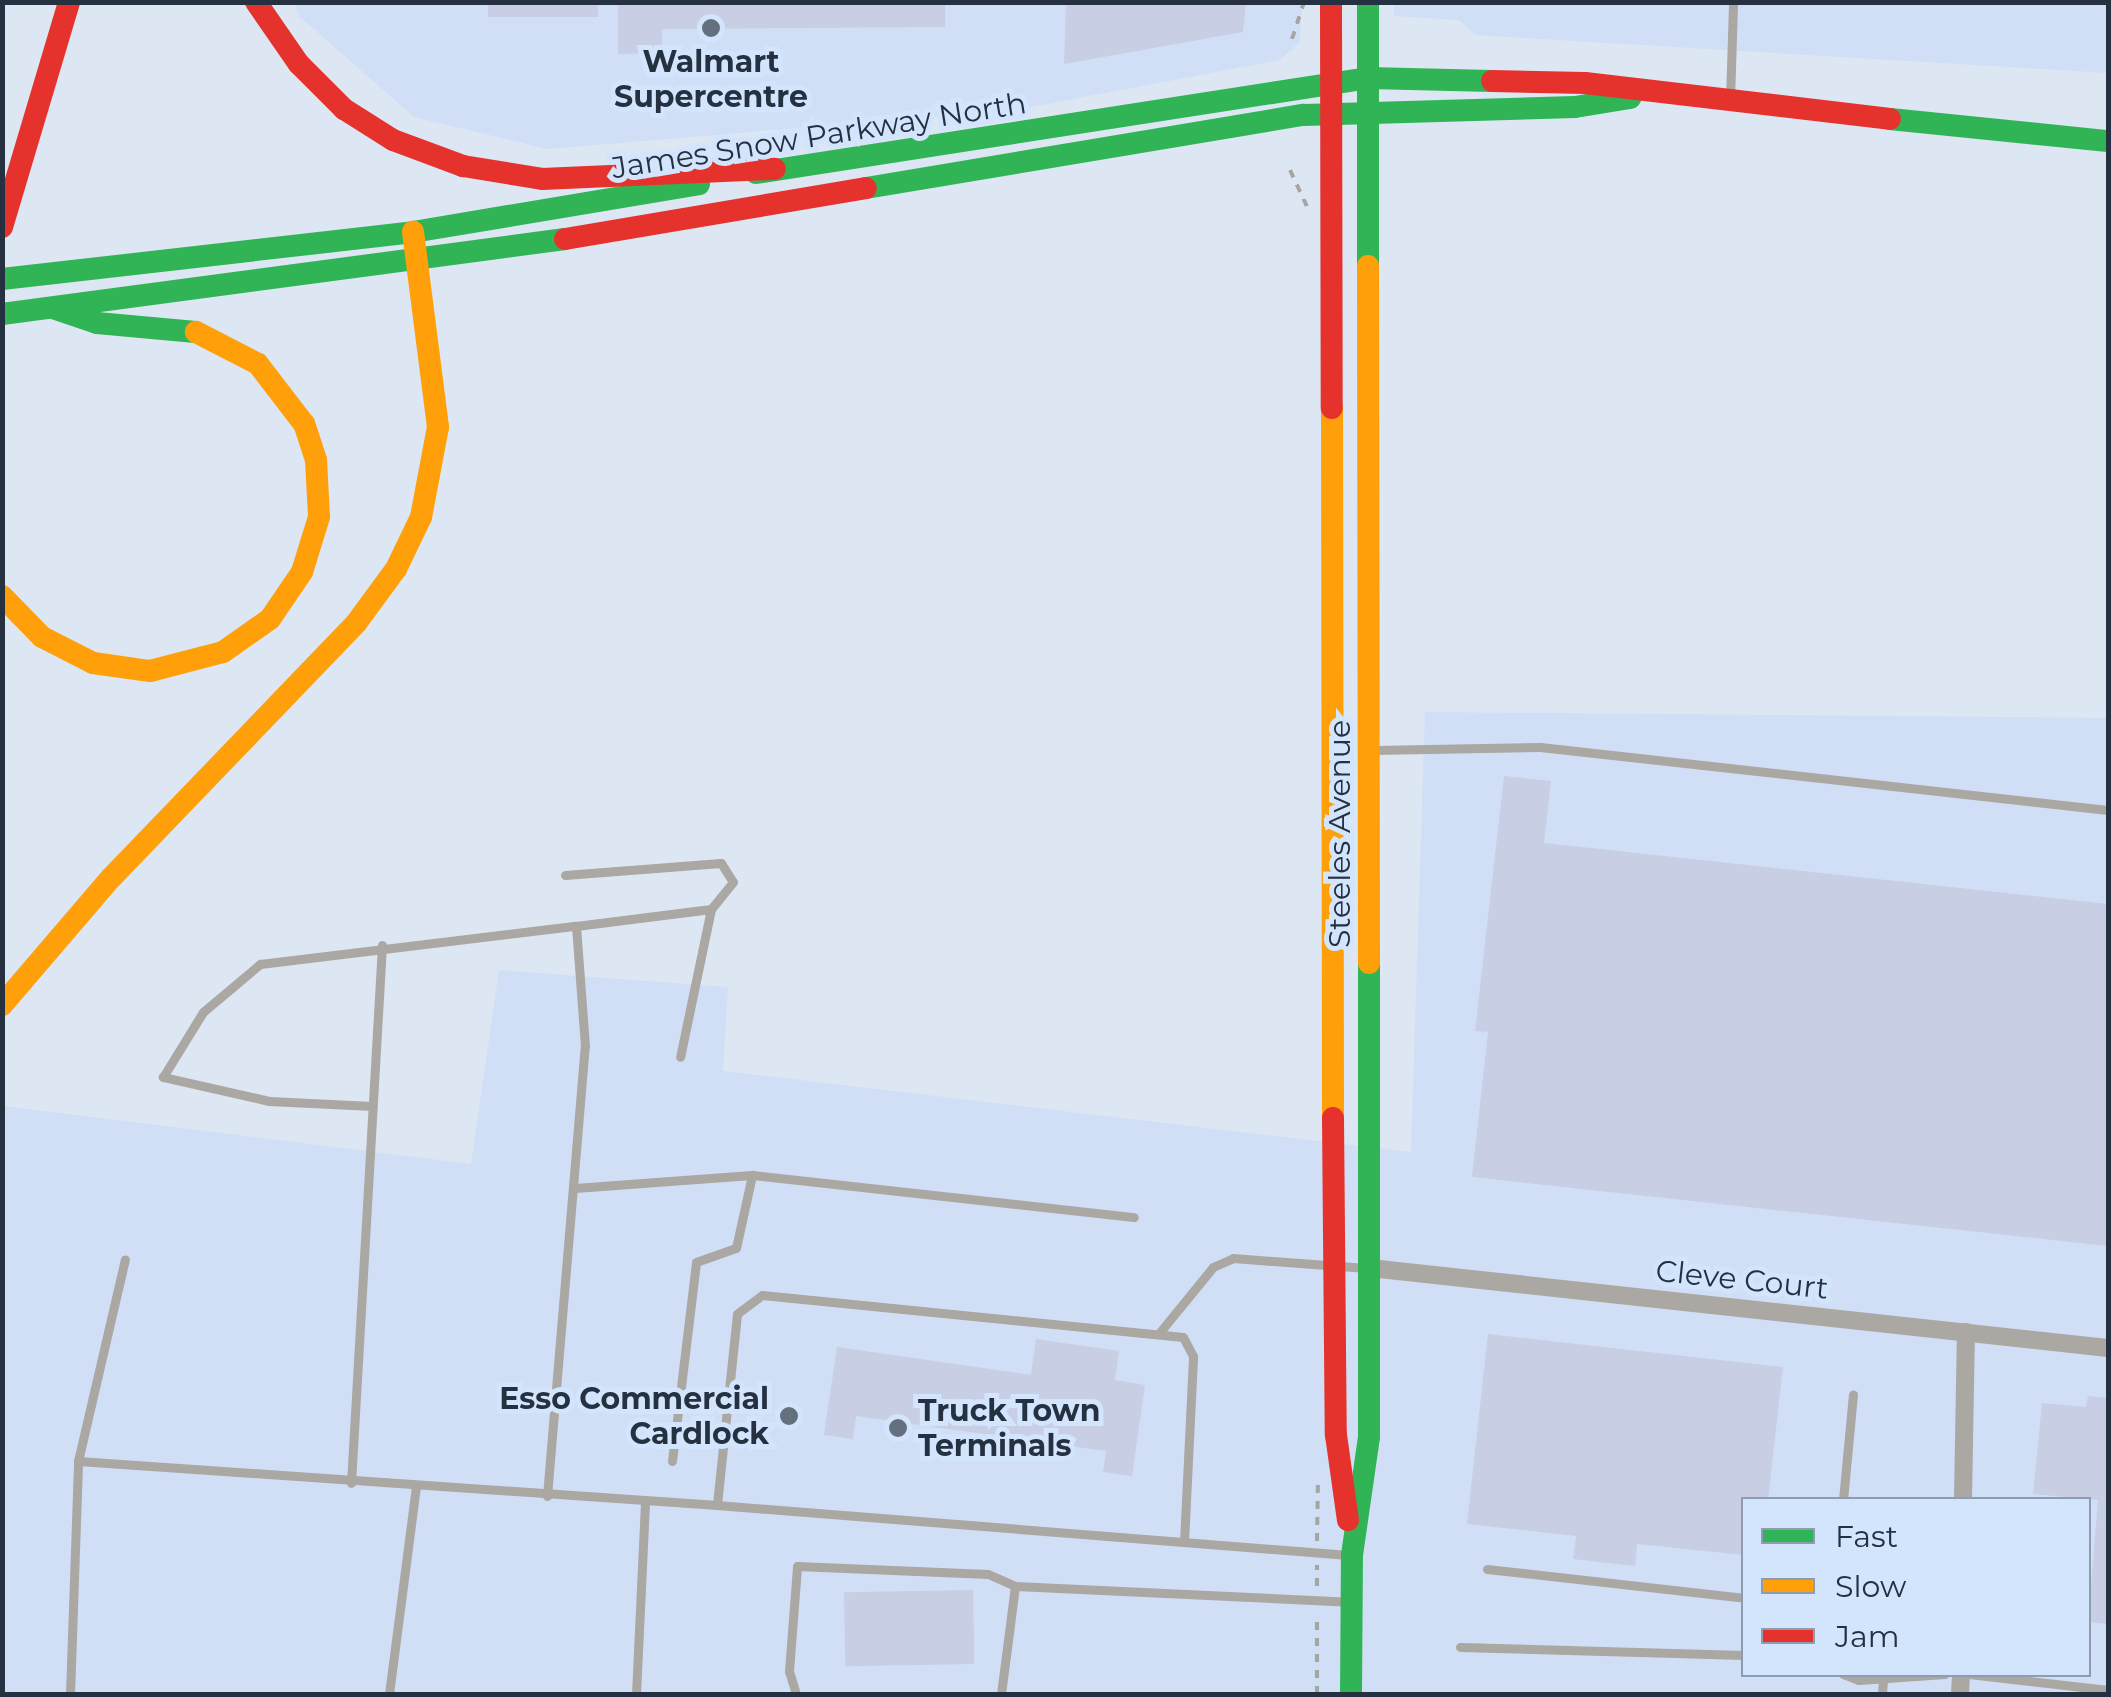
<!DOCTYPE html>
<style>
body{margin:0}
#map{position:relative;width:2111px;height:1697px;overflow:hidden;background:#dde6f3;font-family:Montserrat,sans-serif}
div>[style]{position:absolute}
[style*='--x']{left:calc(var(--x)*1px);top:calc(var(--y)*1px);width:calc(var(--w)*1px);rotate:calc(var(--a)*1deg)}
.built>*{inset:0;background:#d0dff5}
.building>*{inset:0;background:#c8cee4;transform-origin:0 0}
.path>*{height:4px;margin-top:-2px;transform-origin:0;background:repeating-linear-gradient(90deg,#a6a5a4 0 8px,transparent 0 16px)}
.lane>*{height:9px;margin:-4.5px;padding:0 4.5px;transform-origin:4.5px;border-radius:4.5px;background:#aba7a2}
.street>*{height:18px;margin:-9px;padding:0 9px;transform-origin:9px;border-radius:9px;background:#aba7a2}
.fast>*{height:22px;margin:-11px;padding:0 11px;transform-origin:11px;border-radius:11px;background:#30b455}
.slow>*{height:22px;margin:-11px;padding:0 11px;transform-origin:11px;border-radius:11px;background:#ff9f0a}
.jam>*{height:22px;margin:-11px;padding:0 11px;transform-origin:11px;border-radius:11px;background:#e5322d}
.dots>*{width:28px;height:28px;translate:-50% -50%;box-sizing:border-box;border:5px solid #d3e4fd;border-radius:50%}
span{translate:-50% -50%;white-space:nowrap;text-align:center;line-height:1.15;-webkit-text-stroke:10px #d3e4fd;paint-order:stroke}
.poi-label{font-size:30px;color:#253040;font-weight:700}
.right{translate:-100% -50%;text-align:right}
.left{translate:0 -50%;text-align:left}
.street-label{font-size:30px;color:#253040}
.frame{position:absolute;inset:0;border:5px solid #253040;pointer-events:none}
.legend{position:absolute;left:1741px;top:1497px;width:350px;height:180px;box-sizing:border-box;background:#d3e4fd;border:2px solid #8d9cb1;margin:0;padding:12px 18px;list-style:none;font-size:30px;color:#253040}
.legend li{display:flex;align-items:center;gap:20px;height:50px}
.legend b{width:50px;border:2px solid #8d9cb1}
</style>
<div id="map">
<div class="built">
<i style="clip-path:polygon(1394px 2px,2108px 3px,2108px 73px,1475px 35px,1459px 20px,1394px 16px)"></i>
<i style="clip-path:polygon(294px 3px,1302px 3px,1300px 42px,1280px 60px,1015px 110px,547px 149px,414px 117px,299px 16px)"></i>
<i style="clip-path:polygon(evenodd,1425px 712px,2108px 718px,2108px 1694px,3px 1694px,3px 1106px,471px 1164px,499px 970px,728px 987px,723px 1071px,1411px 1152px,1425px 712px,1744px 1500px,2088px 1500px,2088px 1674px,1744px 1674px,1744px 1500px)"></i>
</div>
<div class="building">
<i style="left:488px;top:2px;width:110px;height:15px"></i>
<i style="clip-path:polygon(618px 2px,945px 2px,945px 27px,662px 29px,662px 53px,618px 54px)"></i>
<i style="clip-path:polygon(1066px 2px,1246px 2px,1243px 32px,1064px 64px)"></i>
<i style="clip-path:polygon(1504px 776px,1551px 781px,1544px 843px,2108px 904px,2108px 1246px,1472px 1177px,1488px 1032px,1475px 1031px)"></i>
<i style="clip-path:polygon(1488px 1334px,1783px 1367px,1768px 1500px,1744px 1500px,1744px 1555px,1637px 1544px,1635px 1566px,1573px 1559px,1576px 1536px,1467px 1524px)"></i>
<i style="clip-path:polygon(1036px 1339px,1119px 1351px,1115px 1380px,1145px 1385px,1132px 1476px,1103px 1472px,1106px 1451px,856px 1416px,853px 1439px,824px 1435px,837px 1347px,1031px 1375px)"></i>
<i style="clip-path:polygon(2088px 1396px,2108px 1398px,2108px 1624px,2088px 1622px,2098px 1500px,2033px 1494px,2042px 1403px,2086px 1407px)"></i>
<i style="left:973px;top:1590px;width:74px;height:129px;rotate:89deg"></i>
</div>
<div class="path">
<i style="--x:1292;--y:39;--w:39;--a:-72"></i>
<i style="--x:1290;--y:170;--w:40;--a:65"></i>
<i style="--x:1317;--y:1541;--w:61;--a:-89.1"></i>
<i style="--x:1317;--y:1586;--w:21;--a:-90"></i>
<i style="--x:1317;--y:1694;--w:79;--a:-90"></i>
</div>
<div class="lane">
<i style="--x:1730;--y:100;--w:98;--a:-88.2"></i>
<i style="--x:1373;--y:750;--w:167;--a:-1"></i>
<i style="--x:1540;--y:747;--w:571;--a:6.33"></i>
<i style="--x:565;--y:875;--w:156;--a:-4.4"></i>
<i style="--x:721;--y:863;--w:22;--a:58"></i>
<i style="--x:733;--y:882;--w:35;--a:129"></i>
<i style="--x:372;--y:1106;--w:103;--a:-177.2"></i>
<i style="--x:269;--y:1101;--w:109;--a:-167.2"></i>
<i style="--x:163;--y:1077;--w:76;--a:-58.4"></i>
<i style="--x:203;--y:1012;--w:75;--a:-40.1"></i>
<i style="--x:260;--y:964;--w:318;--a:-6.9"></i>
<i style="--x:575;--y:1188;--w:177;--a:-4.2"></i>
<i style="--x:752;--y:1175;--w:384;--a:6.3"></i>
<i style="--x:1160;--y:1332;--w:84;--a:-50.8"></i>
<i style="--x:1213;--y:1267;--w:22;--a:-24"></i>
<i style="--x:1233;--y:1258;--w:134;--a:4.3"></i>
<i style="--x:78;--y:1461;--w:641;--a:3.94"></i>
<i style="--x:672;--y:1461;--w:200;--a:-83.1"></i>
<i style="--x:696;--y:1262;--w:42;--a:-19.3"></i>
<i style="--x:736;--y:1248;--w:75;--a:-77.6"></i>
<i style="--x:351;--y:1483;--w:539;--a:-86.7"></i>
<i style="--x:547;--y:1496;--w:452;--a:-85.2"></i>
<i style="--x:585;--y:1046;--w:120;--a:-94.3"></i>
<i style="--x:576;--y:926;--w:136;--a:-7.2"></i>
<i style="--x:711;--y:909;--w:151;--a:101.8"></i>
<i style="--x:1843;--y:1500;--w:106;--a:-84.6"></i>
<i style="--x:1184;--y:1542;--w:186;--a:-87.2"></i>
<i style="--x:1193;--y:1356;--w:21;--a:-118"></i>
<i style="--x:1183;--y:1337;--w:423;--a:-174.3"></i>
<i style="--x:762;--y:1295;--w:31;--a:143"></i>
<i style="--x:737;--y:1314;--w:192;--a:96"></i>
<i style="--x:717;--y:1505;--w:633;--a:4.53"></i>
<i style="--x:1487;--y:1569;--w:259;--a:6.4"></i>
<i style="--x:1460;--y:1647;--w:284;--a:1.6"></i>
<i style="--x:1843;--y:1674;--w:17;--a:21"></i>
<i style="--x:1859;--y:1680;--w:86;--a:-4"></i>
<i style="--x:1969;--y:1674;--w:140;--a:6.6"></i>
<i style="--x:70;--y:1694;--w:233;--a:-88"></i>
<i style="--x:78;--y:1461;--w:207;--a:-76.9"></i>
<i style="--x:389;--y:1694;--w:209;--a:-82.6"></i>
<i style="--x:636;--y:1694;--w:193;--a:-87.3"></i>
<i style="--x:796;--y:1694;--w:24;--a:-107"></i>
<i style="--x:789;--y:1671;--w:105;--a:-85.6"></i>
<i style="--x:797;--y:1566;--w:191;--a:2.4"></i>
<i style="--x:988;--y:1574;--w:30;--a:24"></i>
<i style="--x:1001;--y:1694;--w:109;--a:-82.6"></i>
<i style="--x:1015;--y:1586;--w:334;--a:2.7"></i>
<i style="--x:1882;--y:1694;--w:16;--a:-86"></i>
</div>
<div class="street">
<i style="--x:1370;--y:1268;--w:742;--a:6.19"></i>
<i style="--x:1963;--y:1500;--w:168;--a:-89"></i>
<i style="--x:1960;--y:1694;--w:20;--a:-87"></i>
</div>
<div class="fast">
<i style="--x:1368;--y:2;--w:264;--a:90"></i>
<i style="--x:1890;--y:119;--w:219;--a:5.8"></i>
<i style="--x:756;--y:173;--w:619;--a:-8.82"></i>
<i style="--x:1368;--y:78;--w:124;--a:1.4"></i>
<i style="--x:866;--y:188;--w:444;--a:-9.5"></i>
<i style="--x:1304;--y:115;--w:271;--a:-1.7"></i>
<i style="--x:1575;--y:107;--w:56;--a:-9.3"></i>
<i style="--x:2;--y:279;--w:414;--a:-6.5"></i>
<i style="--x:413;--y:232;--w:290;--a:-9.5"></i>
<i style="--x:53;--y:308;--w:46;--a:18.8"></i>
<i style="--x:97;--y:323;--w:99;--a:5.2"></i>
<i style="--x:2;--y:314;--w:568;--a:-7.59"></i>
<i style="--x:1351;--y:1694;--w:139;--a:-89.6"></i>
<i style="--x:1352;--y:1555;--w:119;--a:-81.8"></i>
<i style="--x:1369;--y:1437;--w:474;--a:-90"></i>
</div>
<div class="slow">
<i style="--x:1368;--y:266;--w:697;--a:89.92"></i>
<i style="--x:1332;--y:408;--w:710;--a:89.92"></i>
<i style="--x:2;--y:596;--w:57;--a:45.7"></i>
<i style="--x:42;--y:637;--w:57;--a:27"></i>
<i style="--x:93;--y:663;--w:58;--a:8"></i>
<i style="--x:150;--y:671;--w:75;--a:-14.6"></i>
<i style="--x:223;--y:652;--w:57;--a:-35.1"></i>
<i style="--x:270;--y:619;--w:57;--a:-55.8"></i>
<i style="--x:302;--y:572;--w:58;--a:-72.8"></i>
<i style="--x:319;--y:517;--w:57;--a:-93"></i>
<i style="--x:316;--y:460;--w:38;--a:-108"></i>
<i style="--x:304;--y:424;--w:76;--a:-127.5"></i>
<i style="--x:258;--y:364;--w:70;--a:-152.7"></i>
<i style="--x:2;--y:1005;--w:167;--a:-49.4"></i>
<i style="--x:111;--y:878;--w:355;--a:-46.1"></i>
<i style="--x:357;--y:622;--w:66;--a:-53.7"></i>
<i style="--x:396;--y:569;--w:58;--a:-64.3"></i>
<i style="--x:421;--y:517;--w:92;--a:-79.3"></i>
<i style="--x:438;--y:427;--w:197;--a:-97.3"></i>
</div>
<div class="jam">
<i style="--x:256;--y:2;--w:75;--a:55.3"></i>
<i style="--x:299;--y:64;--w:64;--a:45"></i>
<i style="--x:344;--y:109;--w:58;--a:32.3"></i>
<i style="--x:393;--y:140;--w:75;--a:20.4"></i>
<i style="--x:463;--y:166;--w:80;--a:9.3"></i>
<i style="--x:542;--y:179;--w:233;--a:-2.5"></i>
<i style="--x:1331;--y:2;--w:406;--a:89.9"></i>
<i style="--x:1492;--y:81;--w:93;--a:1.2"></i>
<i style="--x:1585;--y:83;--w:307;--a:6.7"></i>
<i style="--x:2;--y:227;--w:235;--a:-73.4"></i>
<i style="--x:565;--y:239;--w:305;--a:-9.6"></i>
<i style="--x:1333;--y:1118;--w:317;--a:89.5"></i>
<i style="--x:1336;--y:1435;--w:86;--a:82"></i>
</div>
<div class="dots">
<i style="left:711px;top:28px;background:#65707f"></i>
<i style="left:789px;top:1416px;background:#65707f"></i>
<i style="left:898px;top:1428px;background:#65707f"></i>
</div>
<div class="poi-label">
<span style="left:711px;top:79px">Walmart<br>Supercentre</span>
<span class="right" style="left:769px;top:1416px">Esso Commercial<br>Cardlock</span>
<span class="left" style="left:918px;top:1428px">Truck Town<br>Terminals</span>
</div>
<div class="street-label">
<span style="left:819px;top:136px;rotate:-9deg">James Snow Parkway North</span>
<span style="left:1340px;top:834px;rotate:-90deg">Steeles Avenue</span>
<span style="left:1742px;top:1280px;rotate:6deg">Cleve Court</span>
</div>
<div class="frame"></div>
<ul class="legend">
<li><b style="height:12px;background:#30b455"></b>Fast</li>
<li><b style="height:12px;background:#ff9f0a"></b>Slow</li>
<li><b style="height:12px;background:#e5322d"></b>Jam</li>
</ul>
</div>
